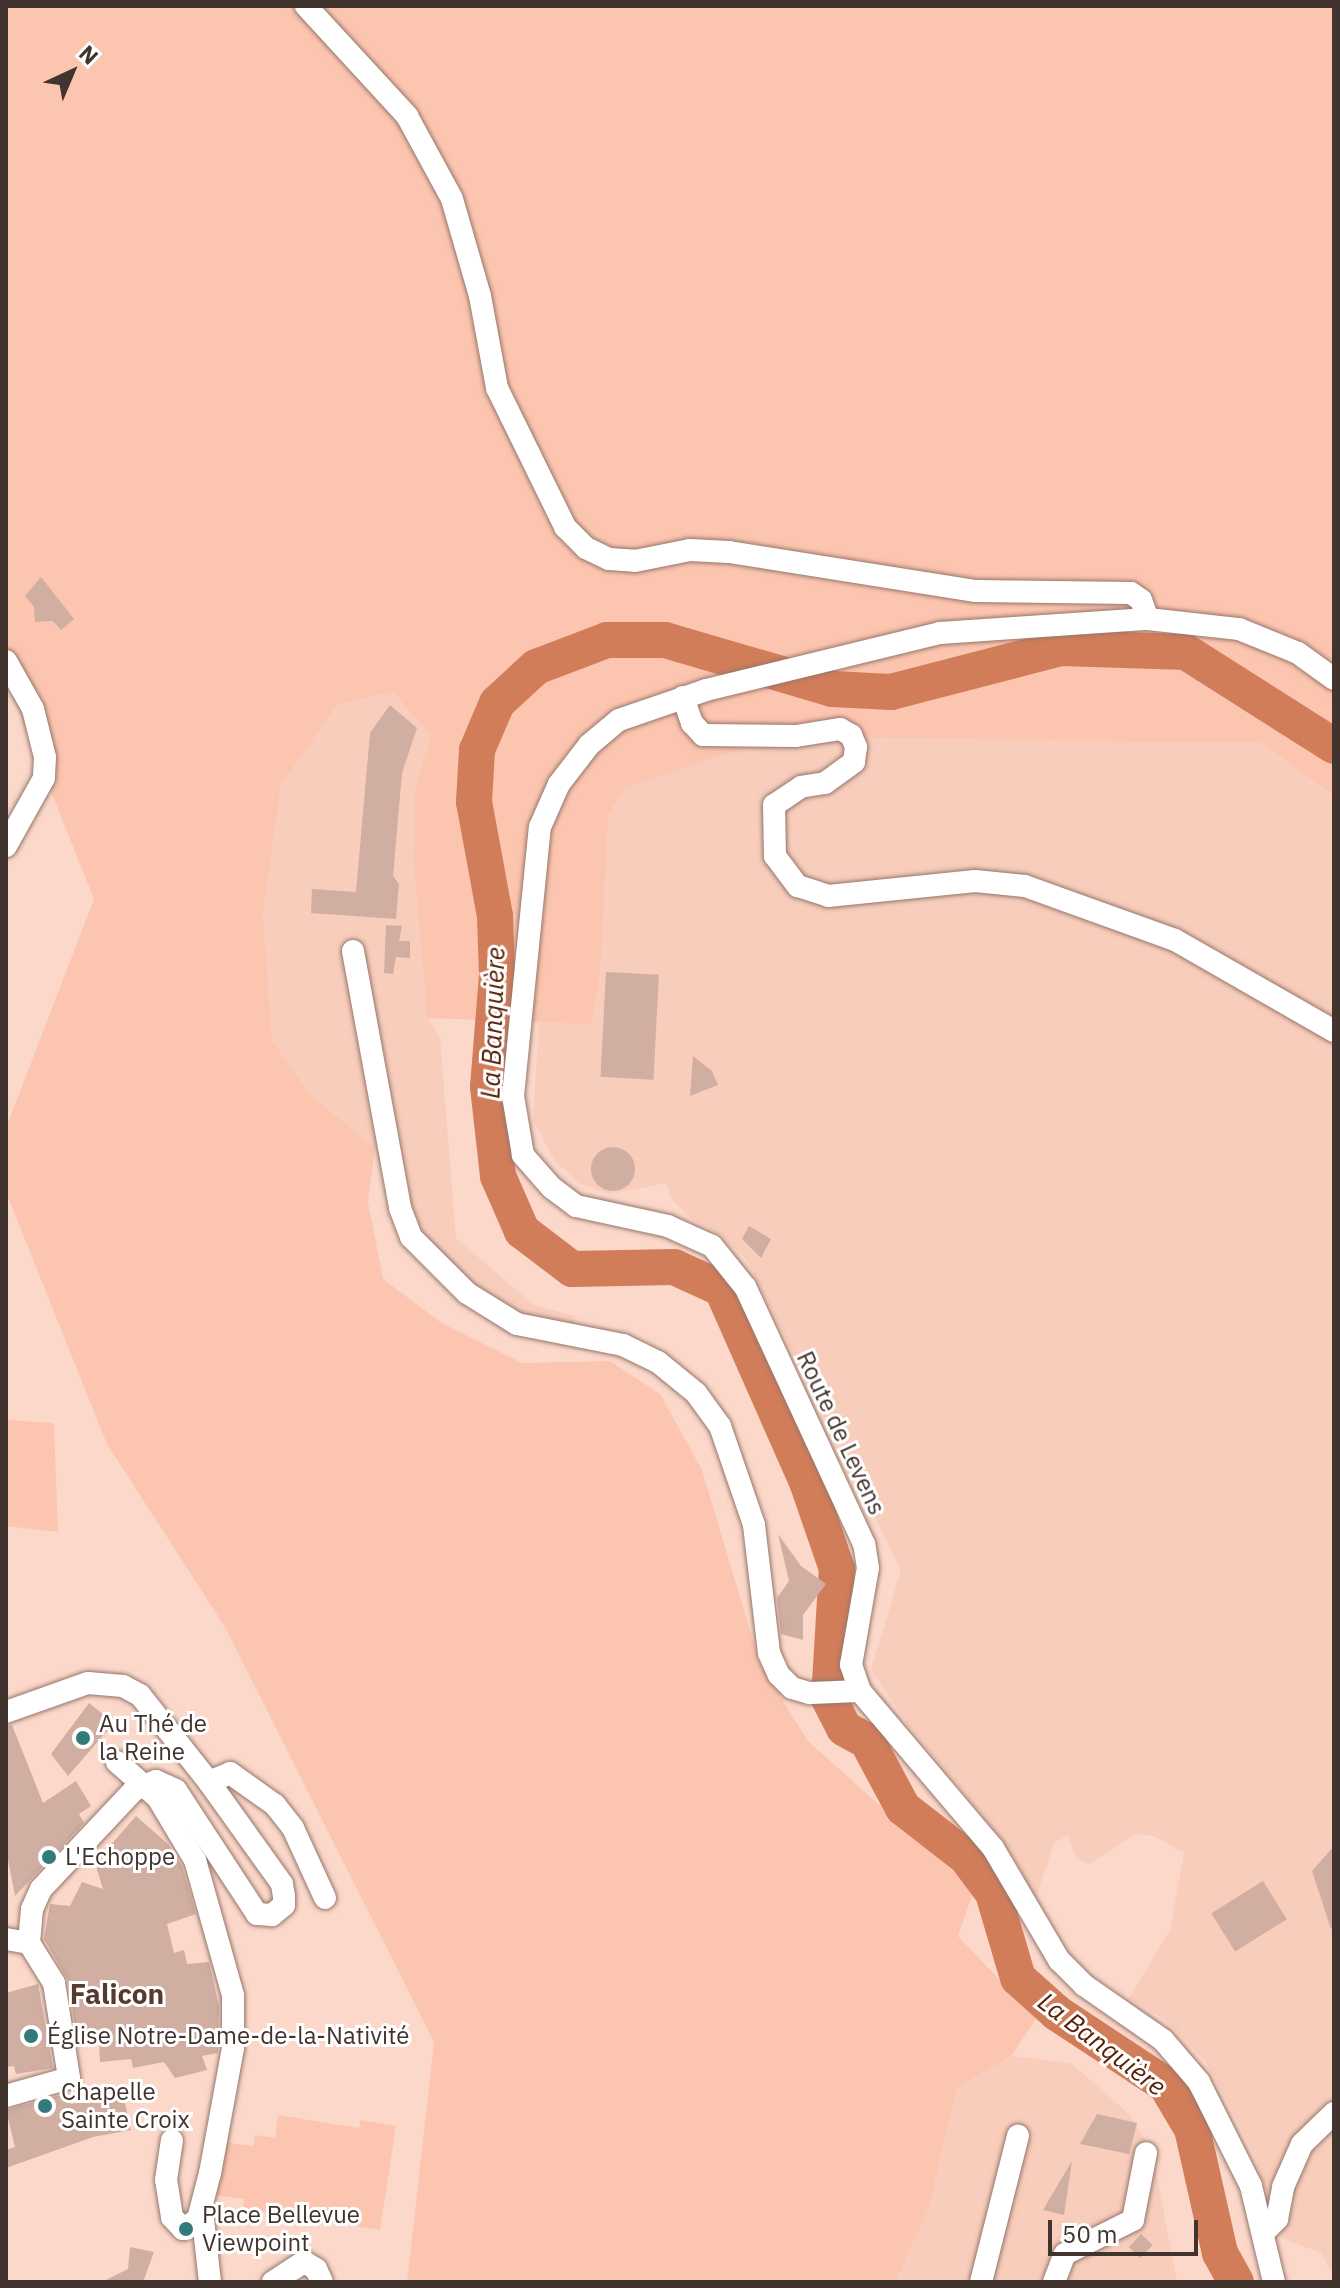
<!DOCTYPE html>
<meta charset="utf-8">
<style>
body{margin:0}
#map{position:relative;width:1340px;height:2288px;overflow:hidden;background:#fbd8ca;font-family:"IBM Plex Sans",sans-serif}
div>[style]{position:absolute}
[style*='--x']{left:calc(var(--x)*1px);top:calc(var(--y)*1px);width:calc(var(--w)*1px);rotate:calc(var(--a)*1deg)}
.built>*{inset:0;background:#f8cdbc}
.green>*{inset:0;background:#fcc5af}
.river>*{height:36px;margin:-18px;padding:0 18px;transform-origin:18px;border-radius:18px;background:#d27d5a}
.building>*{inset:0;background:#d0aea1;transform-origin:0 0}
.round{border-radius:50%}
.roads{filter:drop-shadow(0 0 2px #96766a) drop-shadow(0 0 2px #96766a)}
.minor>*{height:22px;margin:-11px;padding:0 11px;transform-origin:11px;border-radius:11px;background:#fff}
.dots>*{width:22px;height:22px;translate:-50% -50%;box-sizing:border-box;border:4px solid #fff;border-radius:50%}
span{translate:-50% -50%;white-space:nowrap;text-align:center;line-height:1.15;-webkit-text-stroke:6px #fff;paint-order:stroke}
.street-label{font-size:24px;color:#41332e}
.poi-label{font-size:24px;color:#41332e}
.left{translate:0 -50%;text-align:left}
.water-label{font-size:26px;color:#572107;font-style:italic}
.quarter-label{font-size:28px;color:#553a2f;font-weight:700}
.frame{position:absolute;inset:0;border:8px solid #41332e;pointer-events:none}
.north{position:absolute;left:32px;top:32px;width:80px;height:80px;-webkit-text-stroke:6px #fff;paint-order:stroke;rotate:44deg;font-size:22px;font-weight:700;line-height:32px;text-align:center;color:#41332e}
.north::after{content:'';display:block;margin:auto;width:28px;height:36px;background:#41332e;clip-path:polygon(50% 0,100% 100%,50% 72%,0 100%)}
.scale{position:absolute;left:1048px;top:2220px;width:150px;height:36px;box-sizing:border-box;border:4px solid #41332e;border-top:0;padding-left:10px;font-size:24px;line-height:28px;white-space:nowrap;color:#41332e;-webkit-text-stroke:6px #fff;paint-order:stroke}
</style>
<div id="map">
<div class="built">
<i style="clip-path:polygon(393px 692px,431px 735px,415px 788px,414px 865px,427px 1017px,440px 1037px,456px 1238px,534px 1305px,575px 1316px,575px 1344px,518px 1330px,404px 1240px,375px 1148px,311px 1095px,272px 1041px,263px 914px,281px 785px,338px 704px)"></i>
<i style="clip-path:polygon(779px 735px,1262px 743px,1334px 796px,1334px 2276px,1321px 2253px,1282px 2238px,1253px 2152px,1206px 2062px,1164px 2019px,1129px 1998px,1170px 1930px,1184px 1853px,1154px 1836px,1135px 1834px,1090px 1864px,1076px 1858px,1068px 1835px,1054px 1843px,1036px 1898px,1003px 1840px,909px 1726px,871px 1670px,901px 1570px,747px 1260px,719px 1234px,691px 1219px,671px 1198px,666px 1183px,611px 1194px,580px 1184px,555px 1161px,533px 1120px,539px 1023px,569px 1021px,600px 887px,608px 815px,625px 788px,650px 776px)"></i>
<i style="clip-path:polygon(1011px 2056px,1071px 2063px,1129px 2114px,1152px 2150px,1177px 2282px,895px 2282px,928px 2211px,957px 2088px)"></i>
</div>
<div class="green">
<i style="clip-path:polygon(6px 6px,1334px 6px,1334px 796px,1262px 743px,779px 736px,625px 788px,608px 815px,600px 974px,591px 1024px,427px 1018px,414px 865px,415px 788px,431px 735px,393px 692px,338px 704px,281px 785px,263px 914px,272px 1041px,311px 1095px,375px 1148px,368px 1202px,383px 1279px,443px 1324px,522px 1363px,610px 1361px,660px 1394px,702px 1470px,760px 1664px,808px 1741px,974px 1890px,958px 1936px,1036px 2019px,1011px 2056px,957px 2088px,928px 2211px,895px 2282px,407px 2282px,434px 2042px,225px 1627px,107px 1444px,6px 1192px,6px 1128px,94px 899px,6px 679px)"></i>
<i style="clip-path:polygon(6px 1420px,54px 1423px,58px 1532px,6px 1526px)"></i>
<i style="clip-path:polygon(278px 2115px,359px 2128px,360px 2120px,396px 2126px,380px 2230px,243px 2208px,244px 2199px,216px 2195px,224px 2142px,253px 2146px,255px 2135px,275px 2138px)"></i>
</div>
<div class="river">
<i style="--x:1236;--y:2282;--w:33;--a:-119"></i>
<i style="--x:1220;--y:2253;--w:127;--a:-102.7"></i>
<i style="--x:1192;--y:2129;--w:51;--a:-120.6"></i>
<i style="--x:1166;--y:2085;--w:131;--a:-146.6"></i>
<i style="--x:1057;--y:2013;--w:52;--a:-138.1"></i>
<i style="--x:1018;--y:1978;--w:89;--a:-106.4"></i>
<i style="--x:993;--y:1893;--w:45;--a:-126.9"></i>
<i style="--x:966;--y:1857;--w:80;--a:-142.1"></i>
<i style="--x:903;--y:1808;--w:76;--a:-118.2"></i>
<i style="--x:867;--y:1741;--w:26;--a:-151"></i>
<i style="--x:844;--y:1728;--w:34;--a:-117"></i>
<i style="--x:829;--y:1698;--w:129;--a:-86.5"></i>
<i style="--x:837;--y:1569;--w:92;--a:-109"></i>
<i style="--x:807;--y:1482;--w:211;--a:-113.8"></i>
<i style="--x:722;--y:1289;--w:53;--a:-155.4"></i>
<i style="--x:674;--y:1267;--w:102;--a:178.9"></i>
<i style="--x:572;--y:1269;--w:63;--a:-142.8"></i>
<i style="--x:522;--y:1231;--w:60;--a:-113.6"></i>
<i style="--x:498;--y:1176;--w:90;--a:-96.4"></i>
<i style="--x:488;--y:1087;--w:113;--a:-85.4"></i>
<i style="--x:497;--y:974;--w:58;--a:-92"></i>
<i style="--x:495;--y:916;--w:116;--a:-100.4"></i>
<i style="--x:474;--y:802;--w:52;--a:-86.7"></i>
<i style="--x:477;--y:750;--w:51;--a:-66.9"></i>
<i style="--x:497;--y:703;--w:53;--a:-42.7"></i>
<i style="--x:536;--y:667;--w:76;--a:-20.8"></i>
<i style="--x:607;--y:640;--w:58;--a:0"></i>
<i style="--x:665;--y:640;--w:175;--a:16.3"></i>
<i style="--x:833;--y:689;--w:58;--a:3"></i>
<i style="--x:891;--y:692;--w:176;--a:-14.5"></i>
<i style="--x:1061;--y:648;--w:125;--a:1.8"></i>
<i style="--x:1186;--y:652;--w:175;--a:32.4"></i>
</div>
<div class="building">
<i style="clip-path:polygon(41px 577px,74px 619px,61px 630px,53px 621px,35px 622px,34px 607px,25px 596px)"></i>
<i style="clip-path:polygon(390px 705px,417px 728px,402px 773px,393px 876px,399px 884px,396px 919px,311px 913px,312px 889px,356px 892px,370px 733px)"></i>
<i style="clip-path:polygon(386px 925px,402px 926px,399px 941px,410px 941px,410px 958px,396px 957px,393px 974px,384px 973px)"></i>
<i style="left:606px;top:972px;width:53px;height:105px;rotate:3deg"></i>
<i style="clip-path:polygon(693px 1056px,712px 1071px,718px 1085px,690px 1096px)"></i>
<i class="round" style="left:591px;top:1147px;width:44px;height:44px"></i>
<i style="clip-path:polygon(749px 1226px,771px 1239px,761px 1258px,742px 1239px)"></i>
<i style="clip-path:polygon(778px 1534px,801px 1566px,826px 1584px,803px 1615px,803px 1640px,781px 1634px,777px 1598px,789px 1581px)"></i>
<i style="clip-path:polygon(89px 1703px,114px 1723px,68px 1776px,51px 1754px)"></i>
<i style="clip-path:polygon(12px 1725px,43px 1803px,76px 1781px,91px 1806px,79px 1814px,84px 1823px,15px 1896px,6px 1849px,6px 1726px)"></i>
<i style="clip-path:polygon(136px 1816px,168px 1844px,182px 1866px,196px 1914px,167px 1924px,174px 1953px,184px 1950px,187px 1964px,209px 1962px,219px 2006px,218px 2053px,202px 2056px,207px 2070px,175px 2078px,164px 2062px,133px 2068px,131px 2059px,100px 2062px,99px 2040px,78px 2047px,68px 1980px,44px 1939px,50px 1904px,70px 1906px,82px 1882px,103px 1889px,95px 1863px)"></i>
<i style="clip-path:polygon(1334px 1846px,1334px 1928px,1331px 1929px,1312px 1871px)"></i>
<i style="left:1263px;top:1881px;width:45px;height:61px;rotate:58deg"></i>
<i style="clip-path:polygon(38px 1984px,53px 2068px,16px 2074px,14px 2066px,6px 2067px,6px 1993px)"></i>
<i style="clip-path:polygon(68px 2093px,71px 2104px,123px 2094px,131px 2130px,93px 2137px,6px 2168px,6px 2150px,15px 2147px,6px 2110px)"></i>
<i style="clip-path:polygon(1097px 2114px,1137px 2123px,1129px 2154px,1080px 2144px)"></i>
<i style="clip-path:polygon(1072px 2161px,1064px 2215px,1043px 2210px,1050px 2198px)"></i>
<i style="left:1141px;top:2234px;width:16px;height:18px;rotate:43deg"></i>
<i style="clip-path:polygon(130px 2247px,154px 2252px,143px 2282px,102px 2282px,128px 2269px)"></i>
</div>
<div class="roads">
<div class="minor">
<i style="--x:306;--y:6;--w:149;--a:47.4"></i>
<i style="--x:407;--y:116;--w:94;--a:61.5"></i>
<i style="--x:452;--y:199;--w:101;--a:73.9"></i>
<i style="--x:480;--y:296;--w:94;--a:79.5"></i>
<i style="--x:497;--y:388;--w:155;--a:63.9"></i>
<i style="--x:565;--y:527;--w:30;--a:45"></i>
<i style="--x:586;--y:548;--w:25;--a:26"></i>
<i style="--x:609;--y:559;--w:26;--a:4"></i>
<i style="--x:635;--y:561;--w:56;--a:-11.3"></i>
<i style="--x:690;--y:550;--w:39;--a:3"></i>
<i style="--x:729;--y:552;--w:250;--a:9"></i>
<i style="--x:976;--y:591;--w:155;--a:0.7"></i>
<i style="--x:1131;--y:593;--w:12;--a:35"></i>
<i style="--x:1141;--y:600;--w:20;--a:70"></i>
<i style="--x:6;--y:661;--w:55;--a:60.6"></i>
<i style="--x:33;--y:709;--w:49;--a:76"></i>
<i style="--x:45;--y:757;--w:21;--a:93"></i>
<i style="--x:44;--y:778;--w:78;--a:119.2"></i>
<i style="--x:683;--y:697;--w:28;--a:71"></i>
<i style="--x:692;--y:723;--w:16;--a:47"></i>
<i style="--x:703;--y:735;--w:93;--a:0.6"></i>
<i style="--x:796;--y:736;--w:45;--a:-9"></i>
<i style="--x:840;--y:729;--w:13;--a:29"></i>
<i style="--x:851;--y:735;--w:13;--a:67"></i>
<i style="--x:856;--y:747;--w:15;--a:98"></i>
<i style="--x:854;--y:762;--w:36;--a:144"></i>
<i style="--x:825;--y:783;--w:24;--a:171"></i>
<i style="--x:801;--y:787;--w:32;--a:146"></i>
<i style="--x:774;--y:805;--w:51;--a:88.9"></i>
<i style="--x:775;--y:856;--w:38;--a:53"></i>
<i style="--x:798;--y:886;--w:32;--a:18"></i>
<i style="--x:828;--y:896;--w:148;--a:-5.8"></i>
<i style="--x:975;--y:881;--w:50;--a:5.7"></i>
<i style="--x:1025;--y:886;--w:159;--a:19.8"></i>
<i style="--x:1175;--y:940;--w:183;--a:29.8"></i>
<i style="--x:353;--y:951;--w:261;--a:79.6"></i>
<i style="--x:400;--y:1208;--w:31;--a:69"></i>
<i style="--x:411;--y:1237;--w:79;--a:45"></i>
<i style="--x:467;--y:1293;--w:59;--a:31.8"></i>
<i style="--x:517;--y:1324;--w:108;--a:11.2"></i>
<i style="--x:623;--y:1345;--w:39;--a:26"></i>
<i style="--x:658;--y:1362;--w:49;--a:39.2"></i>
<i style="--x:696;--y:1393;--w:41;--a:54"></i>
<i style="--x:720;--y:1426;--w:105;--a:71"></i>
<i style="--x:754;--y:1525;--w:129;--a:83.3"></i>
<i style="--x:769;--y:1653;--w:24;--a:66"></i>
<i style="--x:779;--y:1675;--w:18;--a:45"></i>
<i style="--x:792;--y:1688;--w:19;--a:16"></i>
<i style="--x:810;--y:1693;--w:50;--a:-2.3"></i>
<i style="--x:6;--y:1712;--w:87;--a:-19.5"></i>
<i style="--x:88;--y:1683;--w:35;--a:5"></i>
<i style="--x:123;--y:1686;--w:19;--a:28"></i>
<i style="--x:140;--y:1695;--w:111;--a:51.6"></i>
<i style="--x:209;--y:1782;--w:125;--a:54.4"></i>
<i style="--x:282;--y:1884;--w:12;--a:81"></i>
<i style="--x:284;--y:1896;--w:9;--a:90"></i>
<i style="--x:284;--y:1905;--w:16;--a:140"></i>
<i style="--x:272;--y:1915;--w:15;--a:-176"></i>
<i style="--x:257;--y:1914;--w:148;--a:-123.2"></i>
<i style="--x:176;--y:1790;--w:22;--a:-156"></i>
<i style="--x:156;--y:1781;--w:24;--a:158"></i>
<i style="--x:134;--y:1790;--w:136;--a:133.2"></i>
<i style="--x:41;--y:1889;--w:22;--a:114"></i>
<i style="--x:32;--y:1909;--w:34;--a:95"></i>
<i style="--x:29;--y:1943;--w:47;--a:58"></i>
<i style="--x:54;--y:1983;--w:96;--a:81"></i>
<i style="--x:69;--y:2078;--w:66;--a:164.1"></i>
<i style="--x:117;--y:1762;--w:55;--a:41.3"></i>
<i style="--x:158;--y:1798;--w:72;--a:59.2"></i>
<i style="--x:195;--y:1860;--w:140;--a:74.3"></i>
<i style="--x:233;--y:1995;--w:53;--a:90"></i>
<i style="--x:233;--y:2048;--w:127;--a:100.4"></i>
<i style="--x:210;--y:2173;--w:48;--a:104.6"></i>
<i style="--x:198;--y:2219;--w:18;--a:146"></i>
<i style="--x:183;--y:2229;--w:16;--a:-133"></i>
<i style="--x:172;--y:2217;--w:37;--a:-99"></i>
<i style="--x:166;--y:2180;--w:40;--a:-81.5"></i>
<i style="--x:209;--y:1782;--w:23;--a:-23"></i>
<i style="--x:230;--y:1773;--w:55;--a:35.4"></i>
<i style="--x:275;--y:1805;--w:29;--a:52"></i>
<i style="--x:293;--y:1828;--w:77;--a:65.4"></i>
<i style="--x:6;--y:1939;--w:23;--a:10"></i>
<i style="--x:202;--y:2210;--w:72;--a:83.7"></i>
<i style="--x:1266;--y:2230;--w:16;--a:-45"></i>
<i style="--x:1277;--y:2219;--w:33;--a:-79"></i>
<i style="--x:1283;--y:2187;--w:47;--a:-66.2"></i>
<i style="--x:1302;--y:2144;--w:45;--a:-44.1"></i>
<i style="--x:273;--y:2282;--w:37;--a:-33"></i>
<i style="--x:304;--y:2262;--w:14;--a:30"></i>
<i style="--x:316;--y:2269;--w:14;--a:65"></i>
<i style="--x:981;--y:2282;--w:151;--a:-75.8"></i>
<i style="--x:1054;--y:2282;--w:30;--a:-69"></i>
<i style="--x:1065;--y:2254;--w:76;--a:-26.6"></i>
<i style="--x:1133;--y:2220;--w:68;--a:-79"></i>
<i style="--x:1274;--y:2282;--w:99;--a:-103.5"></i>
<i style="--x:1251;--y:2186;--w:116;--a:-116.6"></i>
<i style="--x:1199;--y:2082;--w:55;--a:-130.6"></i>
<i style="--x:1163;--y:2040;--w:96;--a:-145.2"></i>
<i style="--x:1084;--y:1985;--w:35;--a:-135"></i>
<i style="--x:1059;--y:1960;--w:130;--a:-120.5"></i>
<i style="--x:993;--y:1848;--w:206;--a:-130.3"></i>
<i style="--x:860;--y:1691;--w:28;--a:-109"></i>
<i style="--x:851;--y:1665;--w:98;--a:-80.1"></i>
<i style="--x:868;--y:1568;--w:24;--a:-99"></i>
<i style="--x:864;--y:1544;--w:283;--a:-114.8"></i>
<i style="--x:745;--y:1287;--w:53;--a:-128.8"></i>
<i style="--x:712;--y:1246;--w:48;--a:-155.6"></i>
<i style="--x:668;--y:1226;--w:94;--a:-167.7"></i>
<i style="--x:576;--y:1206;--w:31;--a:-143"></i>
<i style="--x:551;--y:1187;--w:43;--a:-131.2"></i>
<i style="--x:523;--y:1155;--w:60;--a:-99.6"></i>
<i style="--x:513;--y:1096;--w:270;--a:-84.3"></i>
<i style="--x:540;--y:827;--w:47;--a:-66.2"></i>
<i style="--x:559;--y:784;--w:49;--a:-52.4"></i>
<i style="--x:589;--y:745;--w:39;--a:-40"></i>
<i style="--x:619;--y:720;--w:92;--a:-19"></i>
<i style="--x:706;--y:690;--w:241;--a:-13.7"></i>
<i style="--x:940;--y:633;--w:208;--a:-3.9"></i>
<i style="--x:1148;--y:619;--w:92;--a:6.3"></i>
<i style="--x:1239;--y:629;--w:64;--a:22.1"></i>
<i style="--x:1298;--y:653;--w:44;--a:35.8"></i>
</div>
</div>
<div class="dots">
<i style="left:83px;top:1738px;background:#327b79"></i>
<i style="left:49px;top:1857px;background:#327b79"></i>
<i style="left:31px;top:2036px;background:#327b79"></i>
<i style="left:45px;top:2106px;background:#327b79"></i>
<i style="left:186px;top:2229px;background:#327b79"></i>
</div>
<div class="street-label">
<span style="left:841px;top:1433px;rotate:65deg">Route de Levens</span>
</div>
<div class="poi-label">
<span class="left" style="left:99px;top:1738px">Au Thé de<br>la Reine</span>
<span class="left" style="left:65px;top:1857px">L'Echoppe</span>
<span class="left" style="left:47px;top:2036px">Église Notre-Dame-de-la-Nativité</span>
<span class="left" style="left:61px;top:2106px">Chapelle<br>Sainte Croix</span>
<span class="left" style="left:202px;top:2229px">Place Bellevue<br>Viewpoint</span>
</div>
<div class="water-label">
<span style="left:493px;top:1023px;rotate:-88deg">La Banquière</span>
<span style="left:1102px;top:2044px;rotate:37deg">La Banquière</span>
</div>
<div class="quarter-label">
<span style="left:117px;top:1994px">Falicon</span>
</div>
<div class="frame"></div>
<div class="north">N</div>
<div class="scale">50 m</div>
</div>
